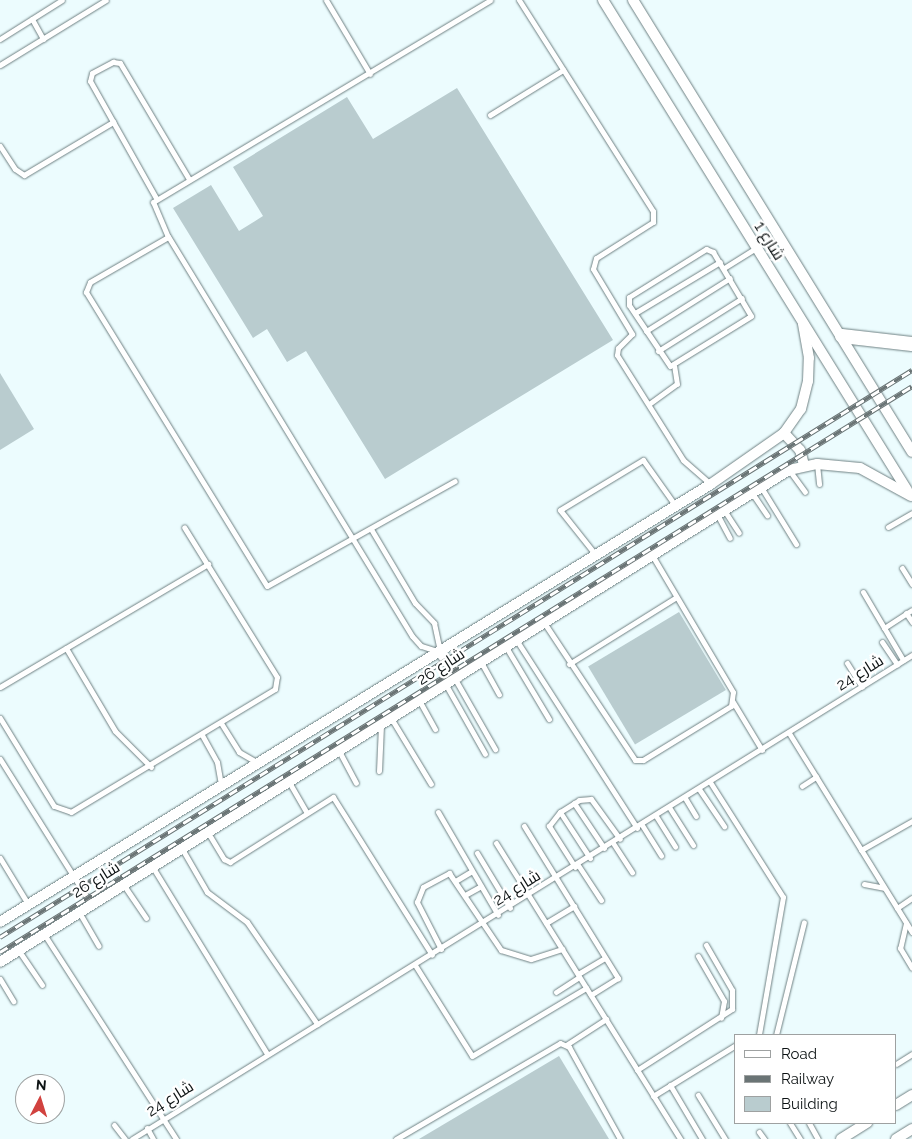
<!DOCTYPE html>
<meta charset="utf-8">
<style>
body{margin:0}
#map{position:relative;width:912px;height:1139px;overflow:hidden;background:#ecfcfe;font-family:Raleway,Cairo,sans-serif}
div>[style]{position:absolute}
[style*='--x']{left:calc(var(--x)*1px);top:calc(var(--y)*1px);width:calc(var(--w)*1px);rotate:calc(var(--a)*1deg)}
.building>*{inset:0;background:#b9cccf;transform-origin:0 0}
.roads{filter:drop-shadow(0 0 1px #6f8183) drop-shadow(0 0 1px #6f8183)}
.lane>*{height:5px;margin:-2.5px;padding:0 2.5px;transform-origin:2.5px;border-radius:2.5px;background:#fff}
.street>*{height:10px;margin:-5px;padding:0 5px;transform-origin:5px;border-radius:5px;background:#fff}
.secondary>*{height:14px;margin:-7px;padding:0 7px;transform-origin:7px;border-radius:7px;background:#fff}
.rail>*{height:5px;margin-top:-2.5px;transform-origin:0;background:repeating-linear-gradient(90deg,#fff 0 9px,#6a7475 0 18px);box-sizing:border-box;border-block:1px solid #6a7475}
span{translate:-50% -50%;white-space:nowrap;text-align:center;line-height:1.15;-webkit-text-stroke:4.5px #fff;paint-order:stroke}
.street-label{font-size:16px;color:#0d1314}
.legend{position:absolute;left:734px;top:1034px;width:162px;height:90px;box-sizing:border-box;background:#fff;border:1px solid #9ea1a1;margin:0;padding:6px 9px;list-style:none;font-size:15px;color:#0d1314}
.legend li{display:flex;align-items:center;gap:10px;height:25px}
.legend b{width:25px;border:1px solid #9ea1a1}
.north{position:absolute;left:15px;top:1074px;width:50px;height:50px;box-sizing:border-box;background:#fff;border:1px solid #9ea1a1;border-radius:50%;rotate:5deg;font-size:14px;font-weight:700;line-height:20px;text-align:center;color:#0d1314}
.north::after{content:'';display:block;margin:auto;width:18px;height:22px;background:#d1423f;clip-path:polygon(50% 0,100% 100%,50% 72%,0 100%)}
</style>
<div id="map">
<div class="building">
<i style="clip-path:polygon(457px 88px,613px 340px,385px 479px,306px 351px,287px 362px,267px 329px,253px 338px,173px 208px,211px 185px,239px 231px,263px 216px,233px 167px,347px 97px,373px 139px)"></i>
<i style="clip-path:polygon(0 373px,34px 429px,0 450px)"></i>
<i style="left:679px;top:612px;width:91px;height:106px;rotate:59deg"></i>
<i style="clip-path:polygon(559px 1056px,609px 1139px,419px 1139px)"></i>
</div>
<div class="roads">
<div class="lane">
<i style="--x:326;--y:0;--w:86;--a:59.3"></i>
<i style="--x:519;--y:0;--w:250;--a:57.6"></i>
<i style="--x:653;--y:211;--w:11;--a:90"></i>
<i style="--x:653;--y:222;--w:67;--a:147.7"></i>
<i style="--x:596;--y:258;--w:11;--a:105"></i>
<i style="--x:593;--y:269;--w:76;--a:59"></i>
<i style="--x:632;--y:334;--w:20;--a:135"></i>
<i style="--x:618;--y:348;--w:7;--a:98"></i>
<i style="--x:617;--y:355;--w:124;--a:57.8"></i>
<i style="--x:683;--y:460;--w:37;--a:41"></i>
<i style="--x:32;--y:19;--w:23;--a:61"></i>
<i style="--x:0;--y:39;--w:73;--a:-32.2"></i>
<i style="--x:0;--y:65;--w:124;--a:-31.5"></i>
<i style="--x:490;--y:115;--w:86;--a:-31.7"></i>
<i style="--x:0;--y:146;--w:27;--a:57"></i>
<i style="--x:15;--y:169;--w:11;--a:34"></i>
<i style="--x:24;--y:175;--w:104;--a:-30.8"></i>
<i style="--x:156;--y:198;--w:134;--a:-119.4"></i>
<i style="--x:90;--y:81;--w:8;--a:-76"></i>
<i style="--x:92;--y:73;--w:24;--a:-28"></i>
<i style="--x:113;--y:62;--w:7;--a:8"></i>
<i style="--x:120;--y:63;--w:135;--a:59.3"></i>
<i style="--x:168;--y:237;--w:90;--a:150"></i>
<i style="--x:90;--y:282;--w:11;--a:112"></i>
<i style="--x:86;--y:292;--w:345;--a:58.4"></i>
<i style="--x:267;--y:586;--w:215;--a:-29.2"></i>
<i style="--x:706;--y:249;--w:8;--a:23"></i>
<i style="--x:713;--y:252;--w:74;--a:59.3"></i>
<i style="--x:751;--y:316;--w:95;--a:148.3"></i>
<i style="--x:670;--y:366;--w:73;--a:-123.9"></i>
<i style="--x:629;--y:305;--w:8;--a:-90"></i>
<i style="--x:629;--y:297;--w:91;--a:-31.9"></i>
<i style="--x:724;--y:268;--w:38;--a:-32"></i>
<i style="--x:635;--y:313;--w:99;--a:-31"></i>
<i style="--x:646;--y:331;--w:99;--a:-32.2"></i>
<i style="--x:658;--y:351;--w:99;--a:-32.2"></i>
<i style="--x:649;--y:404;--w:34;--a:-36"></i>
<i style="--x:677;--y:384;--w:18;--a:-99"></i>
<i style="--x:817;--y:464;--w:20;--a:84"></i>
<i style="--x:789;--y:470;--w:27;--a:54"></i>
<i style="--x:761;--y:487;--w:67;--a:58.4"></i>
<i style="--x:752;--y:493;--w:27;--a:56"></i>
<i style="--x:724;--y:510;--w:27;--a:57"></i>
<i style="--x:717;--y:514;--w:27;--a:62"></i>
<i style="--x:888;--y:527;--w:28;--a:-30"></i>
<i style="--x:371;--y:529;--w:86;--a:59.3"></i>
<i style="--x:415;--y:603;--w:28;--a:46"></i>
<i style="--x:434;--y:623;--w:30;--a:78"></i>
<i style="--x:440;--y:652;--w:20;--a:-162"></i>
<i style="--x:421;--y:646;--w:13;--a:-132"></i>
<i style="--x:412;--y:636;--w:468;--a:-121.4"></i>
<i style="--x:168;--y:237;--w:38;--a:-113"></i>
<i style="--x:153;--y:202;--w:393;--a:-30.9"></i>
<i style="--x:595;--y:554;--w:56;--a:-128.5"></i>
<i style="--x:560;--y:510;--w:97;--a:-31.1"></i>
<i style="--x:643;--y:460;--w:55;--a:54.6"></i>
<i style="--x:902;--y:568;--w:19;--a:58"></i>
<i style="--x:863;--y:592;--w:79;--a:59.5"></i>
<i style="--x:906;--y:613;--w:11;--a:56"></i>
<i style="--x:545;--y:624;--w:163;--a:56.5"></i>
<i style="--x:635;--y:760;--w:8;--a:0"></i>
<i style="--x:643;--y:760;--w:103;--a:-31.5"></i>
<i style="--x:731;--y:706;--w:14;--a:-82"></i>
<i style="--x:733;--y:692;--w:159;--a:-120.6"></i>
<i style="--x:884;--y:628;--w:33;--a:-33"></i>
<i style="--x:517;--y:641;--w:222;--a:57.3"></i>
<i style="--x:882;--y:642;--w:27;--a:56"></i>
<i style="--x:506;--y:647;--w:84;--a:59.2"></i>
<i style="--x:66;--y:648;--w:96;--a:59.4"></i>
<i style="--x:115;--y:731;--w:51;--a:45"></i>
<i style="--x:481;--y:662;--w:37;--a:61"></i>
<i style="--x:847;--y:663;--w:28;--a:58"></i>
<i style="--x:569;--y:664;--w:125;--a:-31.9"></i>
<i style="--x:455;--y:679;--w:81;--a:60.3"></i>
<i style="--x:446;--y:685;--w:79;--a:60.5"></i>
<i style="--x:0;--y:687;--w:242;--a:-30.6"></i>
<i style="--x:420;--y:702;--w:31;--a:61"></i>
<i style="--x:733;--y:702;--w:56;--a:58.9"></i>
<i style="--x:0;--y:718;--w:103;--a:58.5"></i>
<i style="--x:54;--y:806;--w:18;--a:19"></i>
<i style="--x:71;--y:812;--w:238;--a:-31.1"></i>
<i style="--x:275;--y:689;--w:12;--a:-81"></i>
<i style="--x:277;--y:677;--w:176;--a:-121.8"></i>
<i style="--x:391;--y:718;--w:77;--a:58.8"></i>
<i style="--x:221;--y:723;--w:34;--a:58"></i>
<i style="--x:239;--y:752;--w:22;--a:30"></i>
<i style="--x:789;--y:733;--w:234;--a:58.3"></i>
<i style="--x:202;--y:735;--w:31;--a:61"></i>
<i style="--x:217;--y:762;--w:23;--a:80"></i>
<i style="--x:339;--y:751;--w:36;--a:62"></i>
<i style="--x:0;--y:759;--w:171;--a:57.9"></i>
<i style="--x:379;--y:771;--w:46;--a:-87.5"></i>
<i style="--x:289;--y:782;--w:34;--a:60"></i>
<i style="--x:710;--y:782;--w:136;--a:57.6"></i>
<i style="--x:783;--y:897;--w:140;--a:99.9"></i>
<i style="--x:802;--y:786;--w:17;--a:-33"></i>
<i style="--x:699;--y:789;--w:45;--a:56"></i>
<i style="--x:685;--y:798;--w:21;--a:59"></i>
<i style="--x:574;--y:803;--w:54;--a:56.3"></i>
<i style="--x:669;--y:807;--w:45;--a:57.7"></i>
<i style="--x:438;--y:812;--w:119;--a:59.8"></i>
<i style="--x:560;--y:812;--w:55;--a:56.9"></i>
<i style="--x:656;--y:816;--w:36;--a:58"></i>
<i style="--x:642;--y:825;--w:36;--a:58"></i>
<i style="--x:524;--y:826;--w:179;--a:58.3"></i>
<i style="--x:618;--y:978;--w:32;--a:148"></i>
<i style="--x:207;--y:831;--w:33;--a:59"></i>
<i style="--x:224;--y:859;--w:7;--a:27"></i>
<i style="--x:230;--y:862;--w:122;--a:-32.3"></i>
<i style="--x:333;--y:797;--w:186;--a:57.9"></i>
<i style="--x:496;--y:843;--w:349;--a:58.1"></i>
<i style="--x:613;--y:843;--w:35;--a:57"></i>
<i style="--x:181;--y:847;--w:52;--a:60"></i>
<i style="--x:207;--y:892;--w:50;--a:36.9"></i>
<i style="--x:247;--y:922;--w:124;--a:55.5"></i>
<i style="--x:861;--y:850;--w:59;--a:-29.6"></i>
<i style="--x:477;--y:853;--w:64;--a:59"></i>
<i style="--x:0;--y:858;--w:54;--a:58.7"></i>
<i style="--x:578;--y:865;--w:42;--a:56.7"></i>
<i style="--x:152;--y:866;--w:220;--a:58.5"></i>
<i style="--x:575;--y:867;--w:49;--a:-122.4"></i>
<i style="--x:549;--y:826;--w:18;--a:-52"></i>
<i style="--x:560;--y:812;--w:22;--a:-32"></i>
<i style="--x:579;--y:800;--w:12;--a:-5"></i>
<i style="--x:591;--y:799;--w:49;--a:54.1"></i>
<i style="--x:457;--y:880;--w:17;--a:-31"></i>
<i style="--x:123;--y:884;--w:41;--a:55.9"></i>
<i style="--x:864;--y:884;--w:20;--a:11"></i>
<i style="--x:465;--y:895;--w:18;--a:-29"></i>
<i style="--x:897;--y:908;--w:18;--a:-34"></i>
<i style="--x:79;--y:912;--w:39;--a:60"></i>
<i style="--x:546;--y:923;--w:33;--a:-31"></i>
<i style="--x:906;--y:923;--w:26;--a:103"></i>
<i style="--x:900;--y:948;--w:23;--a:59"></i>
<i style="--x:44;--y:934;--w:244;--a:57.2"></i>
<i style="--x:441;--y:949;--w:53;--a:-117.1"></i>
<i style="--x:417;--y:902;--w:16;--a:-68"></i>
<i style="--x:423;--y:887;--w:30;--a:-28"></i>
<i style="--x:449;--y:873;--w:93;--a:56"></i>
<i style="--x:501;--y:950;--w:31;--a:17"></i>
<i style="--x:531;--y:959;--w:33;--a:-18"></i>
<i style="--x:19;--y:951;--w:41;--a:55.9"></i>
<i style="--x:698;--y:956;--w:52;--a:60"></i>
<i style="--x:724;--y:1001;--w:17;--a:100"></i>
<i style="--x:415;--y:965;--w:107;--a:57.9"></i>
<i style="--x:472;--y:1056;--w:133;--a:-30.8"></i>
<i style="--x:578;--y:974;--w:31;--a:-31"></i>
<i style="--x:0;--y:979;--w:26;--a:59"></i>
<i style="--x:556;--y:992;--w:27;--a:-33"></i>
<i style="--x:776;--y:1035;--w:116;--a:-76.1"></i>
<i style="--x:566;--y:1045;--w:48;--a:-33"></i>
<i style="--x:896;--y:1064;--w:19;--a:-32"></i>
<i style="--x:637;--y:1070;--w:113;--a:-32.7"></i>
<i style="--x:732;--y:1009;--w:19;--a:-90"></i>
<i style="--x:732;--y:990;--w:52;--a:-120"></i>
<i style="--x:670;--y:1085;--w:63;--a:59.3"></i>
<i style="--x:698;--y:1095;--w:52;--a:58.5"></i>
<i style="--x:653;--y:1096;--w:97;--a:-31.6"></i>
<i style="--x:790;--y:1123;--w:19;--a:58"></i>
<i style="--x:809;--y:1123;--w:18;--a:61"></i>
<i style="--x:114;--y:1125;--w:18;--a:52"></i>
<i style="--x:147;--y:1128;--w:13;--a:61"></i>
<i style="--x:759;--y:1132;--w:9;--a:54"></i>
<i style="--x:132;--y:1139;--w:918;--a:-31.82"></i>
<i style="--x:396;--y:1139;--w:190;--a:-30.3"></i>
<i style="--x:560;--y:1043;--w:10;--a:24"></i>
<i style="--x:569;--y:1047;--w:105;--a:61"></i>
</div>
<div class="street">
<i style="--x:603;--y:0;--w:577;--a:58.18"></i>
<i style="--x:633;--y:0;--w:531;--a:58.31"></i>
<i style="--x:784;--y:433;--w:23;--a:47"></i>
<i style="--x:800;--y:450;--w:16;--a:75"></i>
<i style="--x:440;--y:652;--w:31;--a:54"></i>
<i style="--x:0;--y:922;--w:835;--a:-31.63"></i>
<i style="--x:711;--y:484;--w:89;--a:-34.9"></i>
<i style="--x:784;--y:433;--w:29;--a:-55"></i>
<i style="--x:801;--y:409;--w:29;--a:-76"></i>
<i style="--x:808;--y:381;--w:23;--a:-88"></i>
<i style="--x:809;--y:358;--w:35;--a:-100"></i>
<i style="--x:0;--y:962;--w:930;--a:-31.95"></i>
<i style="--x:789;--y:470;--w:29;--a:-12"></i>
<i style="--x:817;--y:464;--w:43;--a:5.3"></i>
<i style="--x:860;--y:468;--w:58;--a:28.8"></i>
<i style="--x:896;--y:1105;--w:19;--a:-32"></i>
<i style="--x:841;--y:1139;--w:31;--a:-32"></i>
<i style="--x:896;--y:1139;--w:19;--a:-32"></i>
</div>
<div class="secondary">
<i style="--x:842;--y:336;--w:70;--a:6.5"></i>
</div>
</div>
<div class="rail">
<i style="--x:0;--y:937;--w:1074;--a:-31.87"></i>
<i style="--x:0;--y:952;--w:1073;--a:-31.82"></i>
</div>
<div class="street-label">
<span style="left:769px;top:241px;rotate:58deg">شارع 1</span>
<span style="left:441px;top:667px;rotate:-33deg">شارع 26</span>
<span style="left:860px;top:673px;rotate:-32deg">شارع 24</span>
<span style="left:96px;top:880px;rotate:-32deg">شارع 26</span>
<span style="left:517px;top:888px;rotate:-32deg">شارع 24</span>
<span style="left:170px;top:1099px;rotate:-32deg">شارع 24</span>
</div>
<ul class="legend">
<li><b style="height:6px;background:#fff"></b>Road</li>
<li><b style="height:6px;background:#6a7475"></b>Railway</li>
<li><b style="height:14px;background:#b9cccf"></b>Building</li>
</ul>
<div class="north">N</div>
</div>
